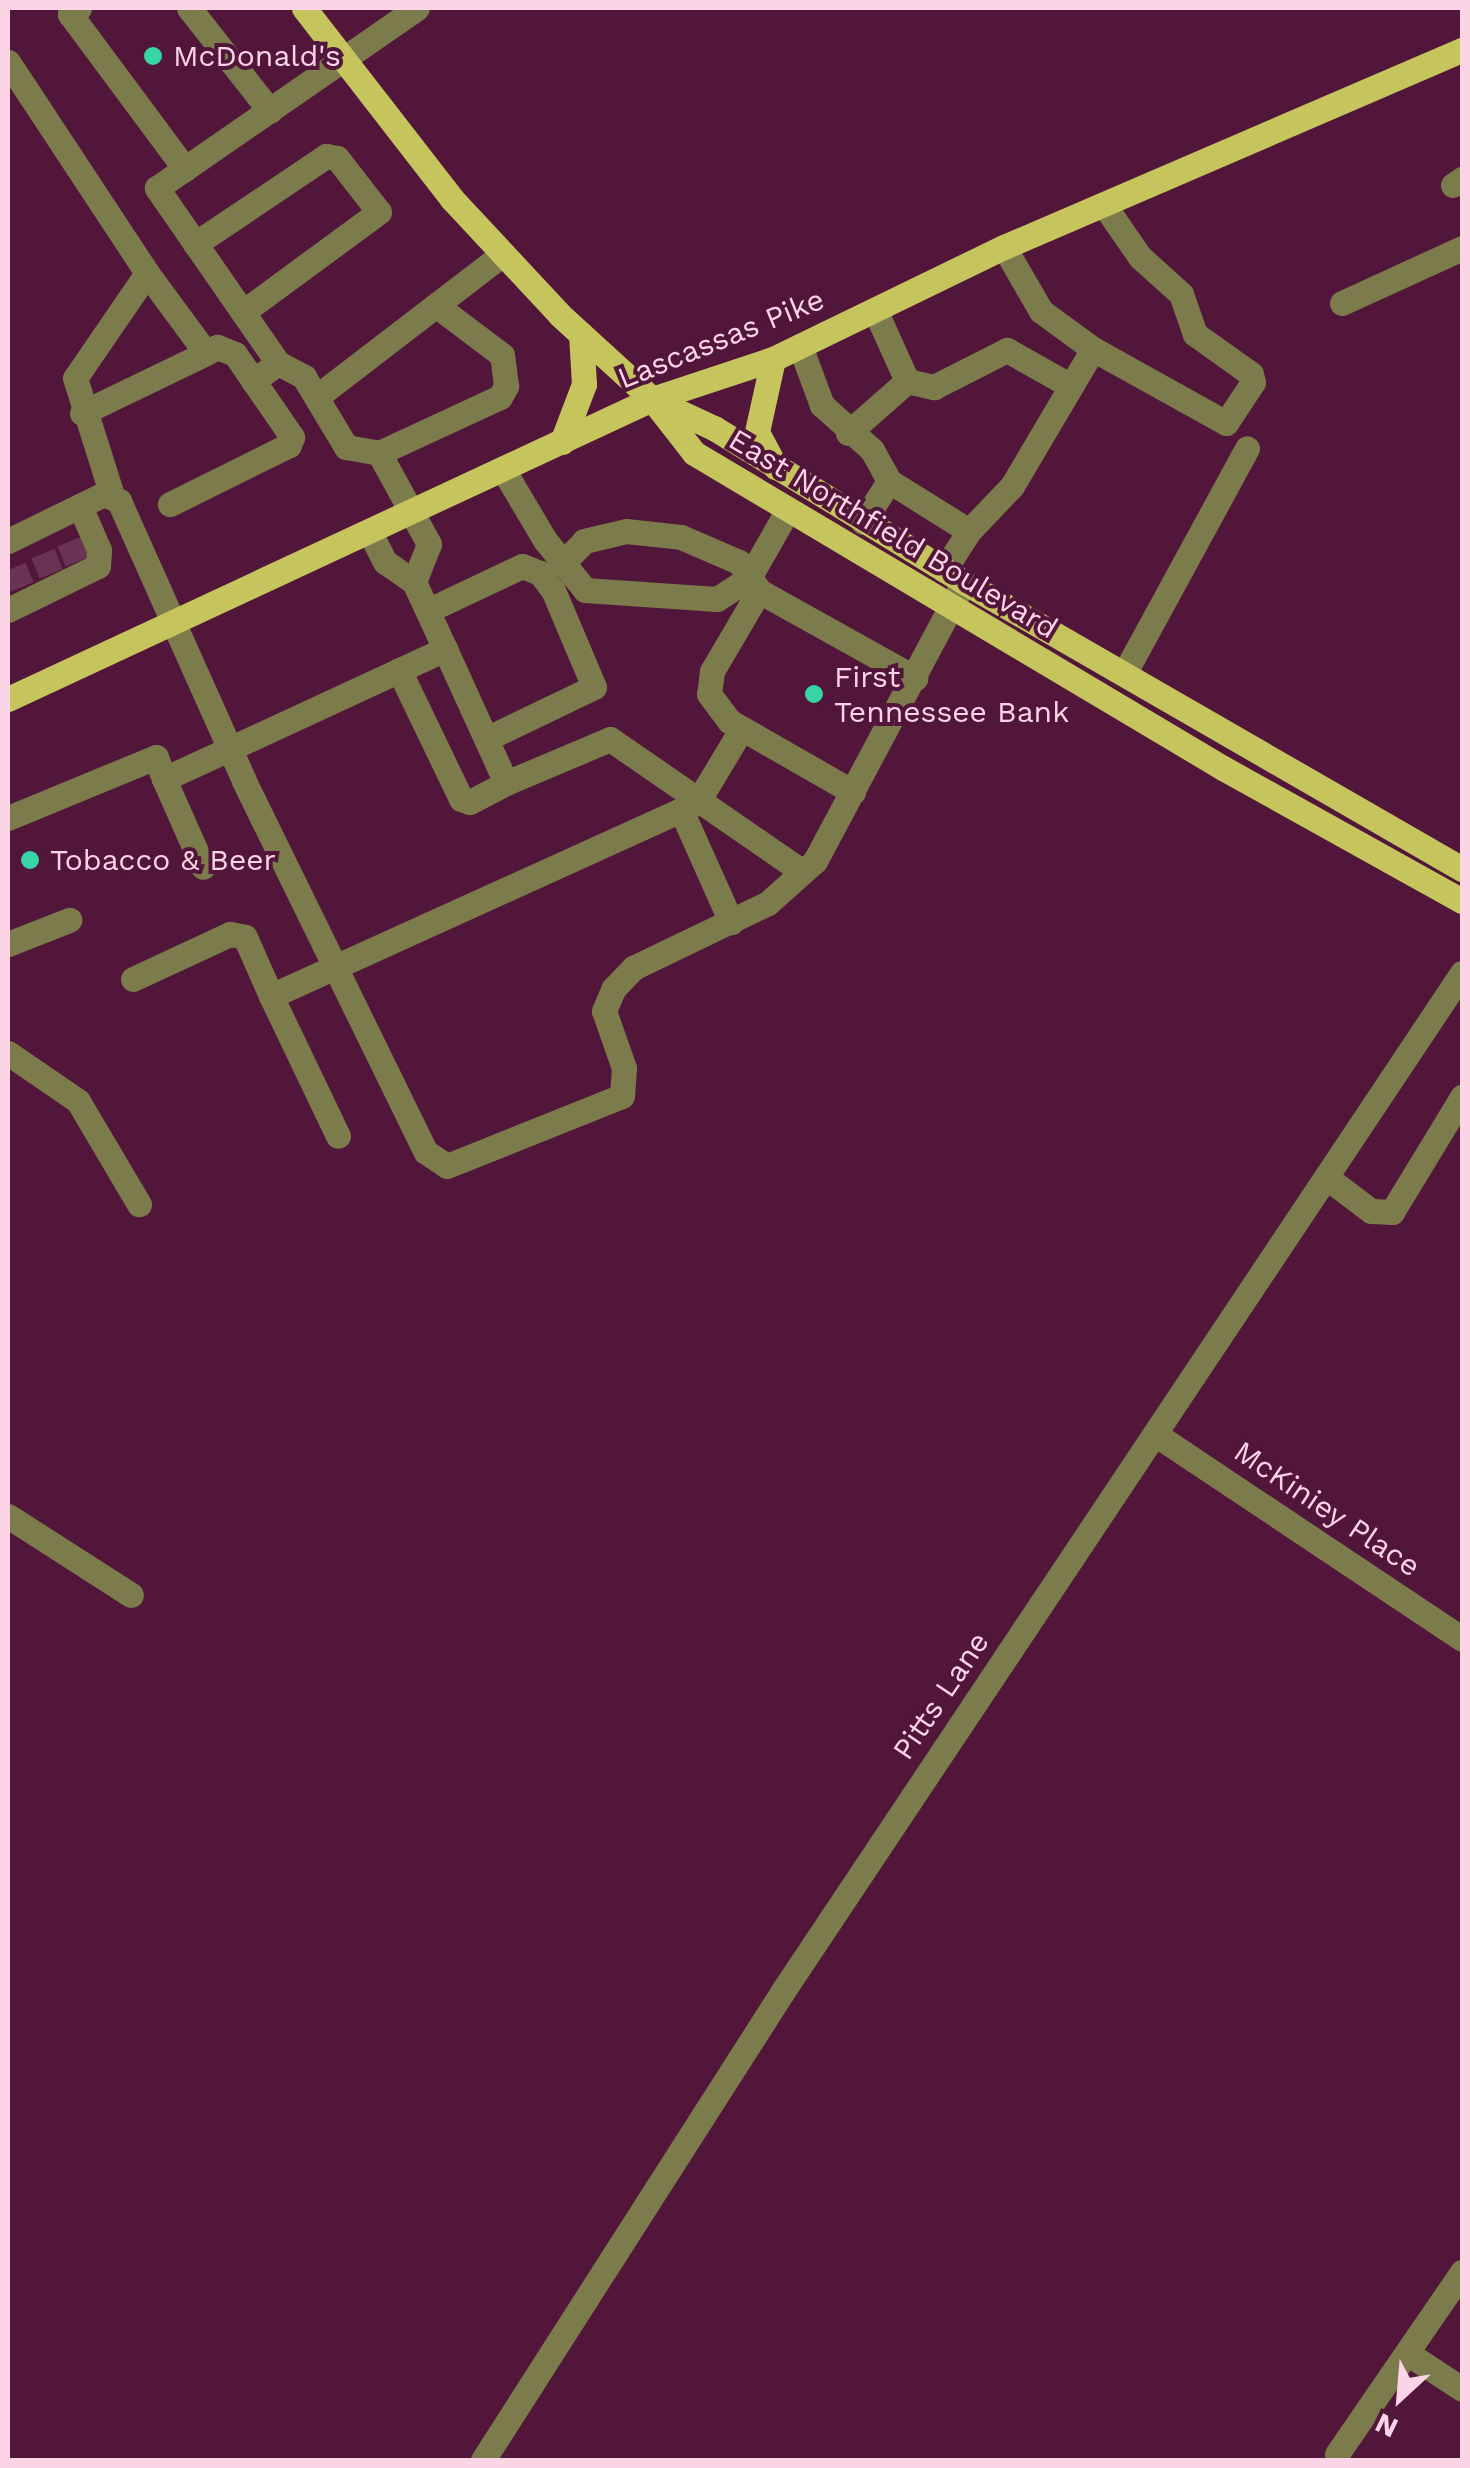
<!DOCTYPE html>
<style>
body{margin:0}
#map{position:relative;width:1470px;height:2468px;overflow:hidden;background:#511639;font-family:"Work Sans",sans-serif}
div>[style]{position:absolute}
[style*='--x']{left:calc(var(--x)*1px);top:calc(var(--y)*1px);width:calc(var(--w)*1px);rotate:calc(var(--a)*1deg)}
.minor-tunnel>*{height:25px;margin-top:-12.5px;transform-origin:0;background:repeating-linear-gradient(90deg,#6a3253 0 25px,transparent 0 37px)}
.minor>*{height:25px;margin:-12.5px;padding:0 12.5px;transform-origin:12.5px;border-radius:12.5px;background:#7b7b4b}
.major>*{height:25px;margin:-12.5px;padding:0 12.5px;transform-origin:12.5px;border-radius:12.5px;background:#c6c45c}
.dots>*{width:28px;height:28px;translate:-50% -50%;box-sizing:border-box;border:5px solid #511639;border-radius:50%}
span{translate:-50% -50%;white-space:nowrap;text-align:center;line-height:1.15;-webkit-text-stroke:8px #511639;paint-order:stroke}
.poi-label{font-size:30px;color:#fbd4e6}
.left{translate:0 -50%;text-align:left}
.street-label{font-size:30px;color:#fbd4e6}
.frame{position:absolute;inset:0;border:10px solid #fbd4e6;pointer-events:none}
.north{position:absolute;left:1350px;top:2348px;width:100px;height:100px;-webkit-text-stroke:8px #511639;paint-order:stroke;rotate:206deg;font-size:28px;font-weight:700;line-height:40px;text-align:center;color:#fbd4e6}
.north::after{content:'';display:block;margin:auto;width:35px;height:45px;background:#fbd4e6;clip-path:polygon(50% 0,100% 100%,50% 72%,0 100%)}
</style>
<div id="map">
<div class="minor-tunnel">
<i style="--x:69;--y:541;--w:22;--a:68"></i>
<i style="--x:43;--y:553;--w:22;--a:68"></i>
<i style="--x:14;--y:567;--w:21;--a:67"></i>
</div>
<div class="minor">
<i style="--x:79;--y:8;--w:11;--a:146"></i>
<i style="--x:70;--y:14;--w:193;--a:53.4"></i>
<i style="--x:189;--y:8;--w:131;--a:51.8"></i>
<i style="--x:8;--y:62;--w:253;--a:56.6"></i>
<i style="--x:147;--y:273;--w:127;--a:124.4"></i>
<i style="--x:75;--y:378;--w:123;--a:72.5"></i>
<i style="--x:1453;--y:185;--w:11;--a:-34"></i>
<i style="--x:195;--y:244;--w:158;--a:-33.9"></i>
<i style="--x:326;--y:156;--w:11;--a:10"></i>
<i style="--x:337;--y:158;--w:68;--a:52.1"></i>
<i style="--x:379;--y:212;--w:169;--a:143.7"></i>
<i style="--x:1004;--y:247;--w:74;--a:60"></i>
<i style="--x:1041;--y:311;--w:64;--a:36.2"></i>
<i style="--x:1093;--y:349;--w:152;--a:29.1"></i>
<i style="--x:1226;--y:423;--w:49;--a:-56.6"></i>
<i style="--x:1253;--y:382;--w:8;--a:-104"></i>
<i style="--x:1251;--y:374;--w:69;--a:-144.5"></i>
<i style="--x:1195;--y:334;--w:42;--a:-109.3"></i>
<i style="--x:1181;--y:294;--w:55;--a:-137.9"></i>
<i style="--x:1140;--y:257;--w:63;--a:-124.7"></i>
<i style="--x:147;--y:273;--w:99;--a:53.6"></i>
<i style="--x:206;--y:353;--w:13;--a:-29"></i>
<i style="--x:217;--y:347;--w:19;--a:21"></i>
<i style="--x:235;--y:354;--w:101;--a:55.5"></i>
<i style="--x:292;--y:437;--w:9;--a:111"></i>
<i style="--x:289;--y:445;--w:133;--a:153.6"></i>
<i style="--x:1342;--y:303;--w:132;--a:-24.6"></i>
<i style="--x:875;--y:310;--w:78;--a:65.7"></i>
<i style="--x:800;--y:346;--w:63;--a:69.6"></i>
<i style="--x:822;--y:405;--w:67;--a:42"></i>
<i style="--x:872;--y:450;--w:35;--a:61"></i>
<i style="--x:278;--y:363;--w:213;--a:-124.7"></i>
<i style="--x:157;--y:188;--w:316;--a:-34.7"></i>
<i style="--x:253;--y:381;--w:31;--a:-36"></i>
<i style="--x:278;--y:363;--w:30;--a:28"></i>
<i style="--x:304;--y:377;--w:82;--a:59"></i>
<i style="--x:346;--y:447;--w:34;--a:10"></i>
<i style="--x:379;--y:453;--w:133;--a:-24.8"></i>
<i style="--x:500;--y:397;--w:13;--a:-61"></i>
<i style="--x:506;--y:386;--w:31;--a:-97"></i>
<i style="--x:502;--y:355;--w:81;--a:-143"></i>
<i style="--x:319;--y:395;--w:232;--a:-37.5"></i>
<i style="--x:82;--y:413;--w:138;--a:-25.8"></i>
<i style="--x:848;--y:433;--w:79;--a:-41.4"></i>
<i style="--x:907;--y:381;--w:28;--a:13"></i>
<i style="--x:934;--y:387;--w:82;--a:-26.9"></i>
<i style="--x:1007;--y:350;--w:73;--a:29.4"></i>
<i style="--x:379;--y:453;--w:104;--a:61.2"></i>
<i style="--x:429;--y:544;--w:41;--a:111.5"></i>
<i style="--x:504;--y:471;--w:80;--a:59.3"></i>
<i style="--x:545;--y:540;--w:64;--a:51.3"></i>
<i style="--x:585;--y:590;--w:132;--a:3.9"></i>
<i style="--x:717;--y:599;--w:38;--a:-33"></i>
<i style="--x:749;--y:578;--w:75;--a:-60.4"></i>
<i style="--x:863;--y:522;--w:49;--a:-57.6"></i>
<i style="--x:889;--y:481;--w:94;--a:32"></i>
<i style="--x:8;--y:541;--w:107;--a:-26.1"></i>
<i style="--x:104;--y:494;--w:17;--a:25"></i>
<i style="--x:119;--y:501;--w:307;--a:65.9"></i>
<i style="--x:244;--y:781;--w:413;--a:63.9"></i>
<i style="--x:426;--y:1152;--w:25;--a:34"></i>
<i style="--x:447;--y:1166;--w:188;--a:-21.8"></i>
<i style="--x:622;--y:1096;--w:28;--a:-86"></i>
<i style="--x:624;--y:1068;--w:60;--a:-109.3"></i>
<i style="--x:604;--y:1011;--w:25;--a:-67"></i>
<i style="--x:614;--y:988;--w:28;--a:-46"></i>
<i style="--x:633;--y:968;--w:150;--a:-25.7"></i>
<i style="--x:768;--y:903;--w:63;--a:-41.8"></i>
<i style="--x:815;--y:861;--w:316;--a:-61.9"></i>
<i style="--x:563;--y:563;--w:30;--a:-46"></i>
<i style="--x:584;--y:541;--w:43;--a:-13.4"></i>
<i style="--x:626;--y:531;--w:55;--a:6.2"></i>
<i style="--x:681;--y:537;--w:63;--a:23.3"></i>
<i style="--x:739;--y:562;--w:35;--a:55"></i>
<i style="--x:759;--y:591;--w:179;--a:29.1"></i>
<i style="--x:944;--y:570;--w:46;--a:-57.3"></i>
<i style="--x:969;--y:531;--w:62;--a:-46.3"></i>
<i style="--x:1012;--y:486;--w:159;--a:-59.4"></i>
<i style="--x:759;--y:591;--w:93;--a:120.4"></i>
<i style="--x:712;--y:671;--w:23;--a:97"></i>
<i style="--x:709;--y:694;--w:34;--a:53"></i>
<i style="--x:729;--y:721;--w:143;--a:29.8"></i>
<i style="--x:8;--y:610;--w:100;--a:-26.1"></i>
<i style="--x:98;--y:566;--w:16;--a:-86"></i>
<i style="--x:99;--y:550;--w:48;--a:-113.4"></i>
<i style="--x:429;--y:610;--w:103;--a:-25.3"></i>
<i style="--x:522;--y:566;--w:19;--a:21"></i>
<i style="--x:540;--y:573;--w:21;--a:53"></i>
<i style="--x:553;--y:590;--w:105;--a:67.1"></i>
<i style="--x:594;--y:687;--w:118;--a:154.3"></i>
<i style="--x:445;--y:649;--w:147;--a:65.5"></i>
<i style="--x:506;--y:783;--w:113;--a:-22.9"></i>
<i style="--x:610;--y:739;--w:234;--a:34.6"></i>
<i style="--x:399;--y:670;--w:143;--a:64.3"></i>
<i style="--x:461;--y:799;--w:9;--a:18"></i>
<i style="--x:470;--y:802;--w:41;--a:-27.8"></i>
<i style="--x:1124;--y:674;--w:257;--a:-61.4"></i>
<i style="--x:164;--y:779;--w:96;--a:66.1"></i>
<i style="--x:681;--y:810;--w:123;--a:65.9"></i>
<i style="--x:8;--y:818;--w:160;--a:-22.4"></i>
<i style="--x:156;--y:757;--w:23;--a:70"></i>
<i style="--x:164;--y:779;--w:310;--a:-24.8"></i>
<i style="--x:445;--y:649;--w:74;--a:-114.8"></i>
<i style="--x:414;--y:582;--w:35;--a:-145"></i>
<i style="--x:385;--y:562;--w:33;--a:-117"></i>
<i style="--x:8;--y:944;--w:66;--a:-21.5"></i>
<i style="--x:133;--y:979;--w:107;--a:-24.9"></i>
<i style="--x:230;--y:934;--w:15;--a:11"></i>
<i style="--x:245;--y:937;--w:64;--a:66.2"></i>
<i style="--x:271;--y:996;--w:468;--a:-24.4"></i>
<i style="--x:697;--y:803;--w:87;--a:-59"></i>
<i style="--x:271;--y:996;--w:155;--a:64.4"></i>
<i style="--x:8;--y:1053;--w:85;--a:34.4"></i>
<i style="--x:78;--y:1101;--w:120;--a:59.4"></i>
<i style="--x:1326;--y:1177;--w:56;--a:37.1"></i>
<i style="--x:1371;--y:1211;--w:21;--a:3"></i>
<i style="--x:1392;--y:1212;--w:135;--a:-58.7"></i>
<i style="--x:1155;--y:1434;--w:369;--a:33.7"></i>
<i style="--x:8;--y:1516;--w:146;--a:32.7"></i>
<i style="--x:1407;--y:2353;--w:66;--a:33.2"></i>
<i style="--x:1337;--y:2454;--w:221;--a:-55.5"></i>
<i style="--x:483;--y:2460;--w:557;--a:-57.39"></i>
<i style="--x:783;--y:1991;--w:1224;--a:-56.3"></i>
</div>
<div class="major">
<i style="--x:304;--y:8;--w:242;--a:52.2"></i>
<i style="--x:452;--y:199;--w:158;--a:47"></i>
<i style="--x:560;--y:315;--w:125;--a:42.4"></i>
<i style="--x:652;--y:399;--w:68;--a:52.1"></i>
<i style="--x:694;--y:453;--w:616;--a:30.77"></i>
<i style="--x:1223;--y:768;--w:274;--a:29.1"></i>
<i style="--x:773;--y:359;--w:75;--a:102.4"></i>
<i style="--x:757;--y:432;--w:40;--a:62"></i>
<i style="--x:656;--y:401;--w:64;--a:25"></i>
<i style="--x:714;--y:428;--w:294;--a:31.6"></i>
<i style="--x:964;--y:582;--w:575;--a:29.96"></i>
<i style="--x:562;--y:442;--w:62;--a:-69.2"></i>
<i style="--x:584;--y:384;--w:50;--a:-93.4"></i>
<i style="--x:8;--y:699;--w:710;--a:-24.98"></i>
<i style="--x:652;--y:399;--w:127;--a:-18.3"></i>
<i style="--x:773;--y:359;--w:257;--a:-25.9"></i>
<i style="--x:1004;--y:247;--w:499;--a:-23.3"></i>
</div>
<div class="dots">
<i style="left:153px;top:56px;background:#37d4a6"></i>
<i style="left:814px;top:694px;background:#37d4a6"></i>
<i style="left:30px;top:860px;background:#37d4a6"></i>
</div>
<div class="poi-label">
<span class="left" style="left:173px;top:56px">McDonald's</span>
<span class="left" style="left:834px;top:694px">First<br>Tennessee Bank</span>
<span class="left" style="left:50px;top:860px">Tobacco &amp; Beer</span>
</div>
<div class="street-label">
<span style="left:721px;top:339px;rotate:-22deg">Lascassas Pike</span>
<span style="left:893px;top:534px;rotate:31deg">East Northfield Boulevard</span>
<span style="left:1327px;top:1509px;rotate:34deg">McKiniey Place</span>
<span style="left:941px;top:1696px;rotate:-56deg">Pitts Lane</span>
</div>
<div class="frame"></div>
<div class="north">N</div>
</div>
